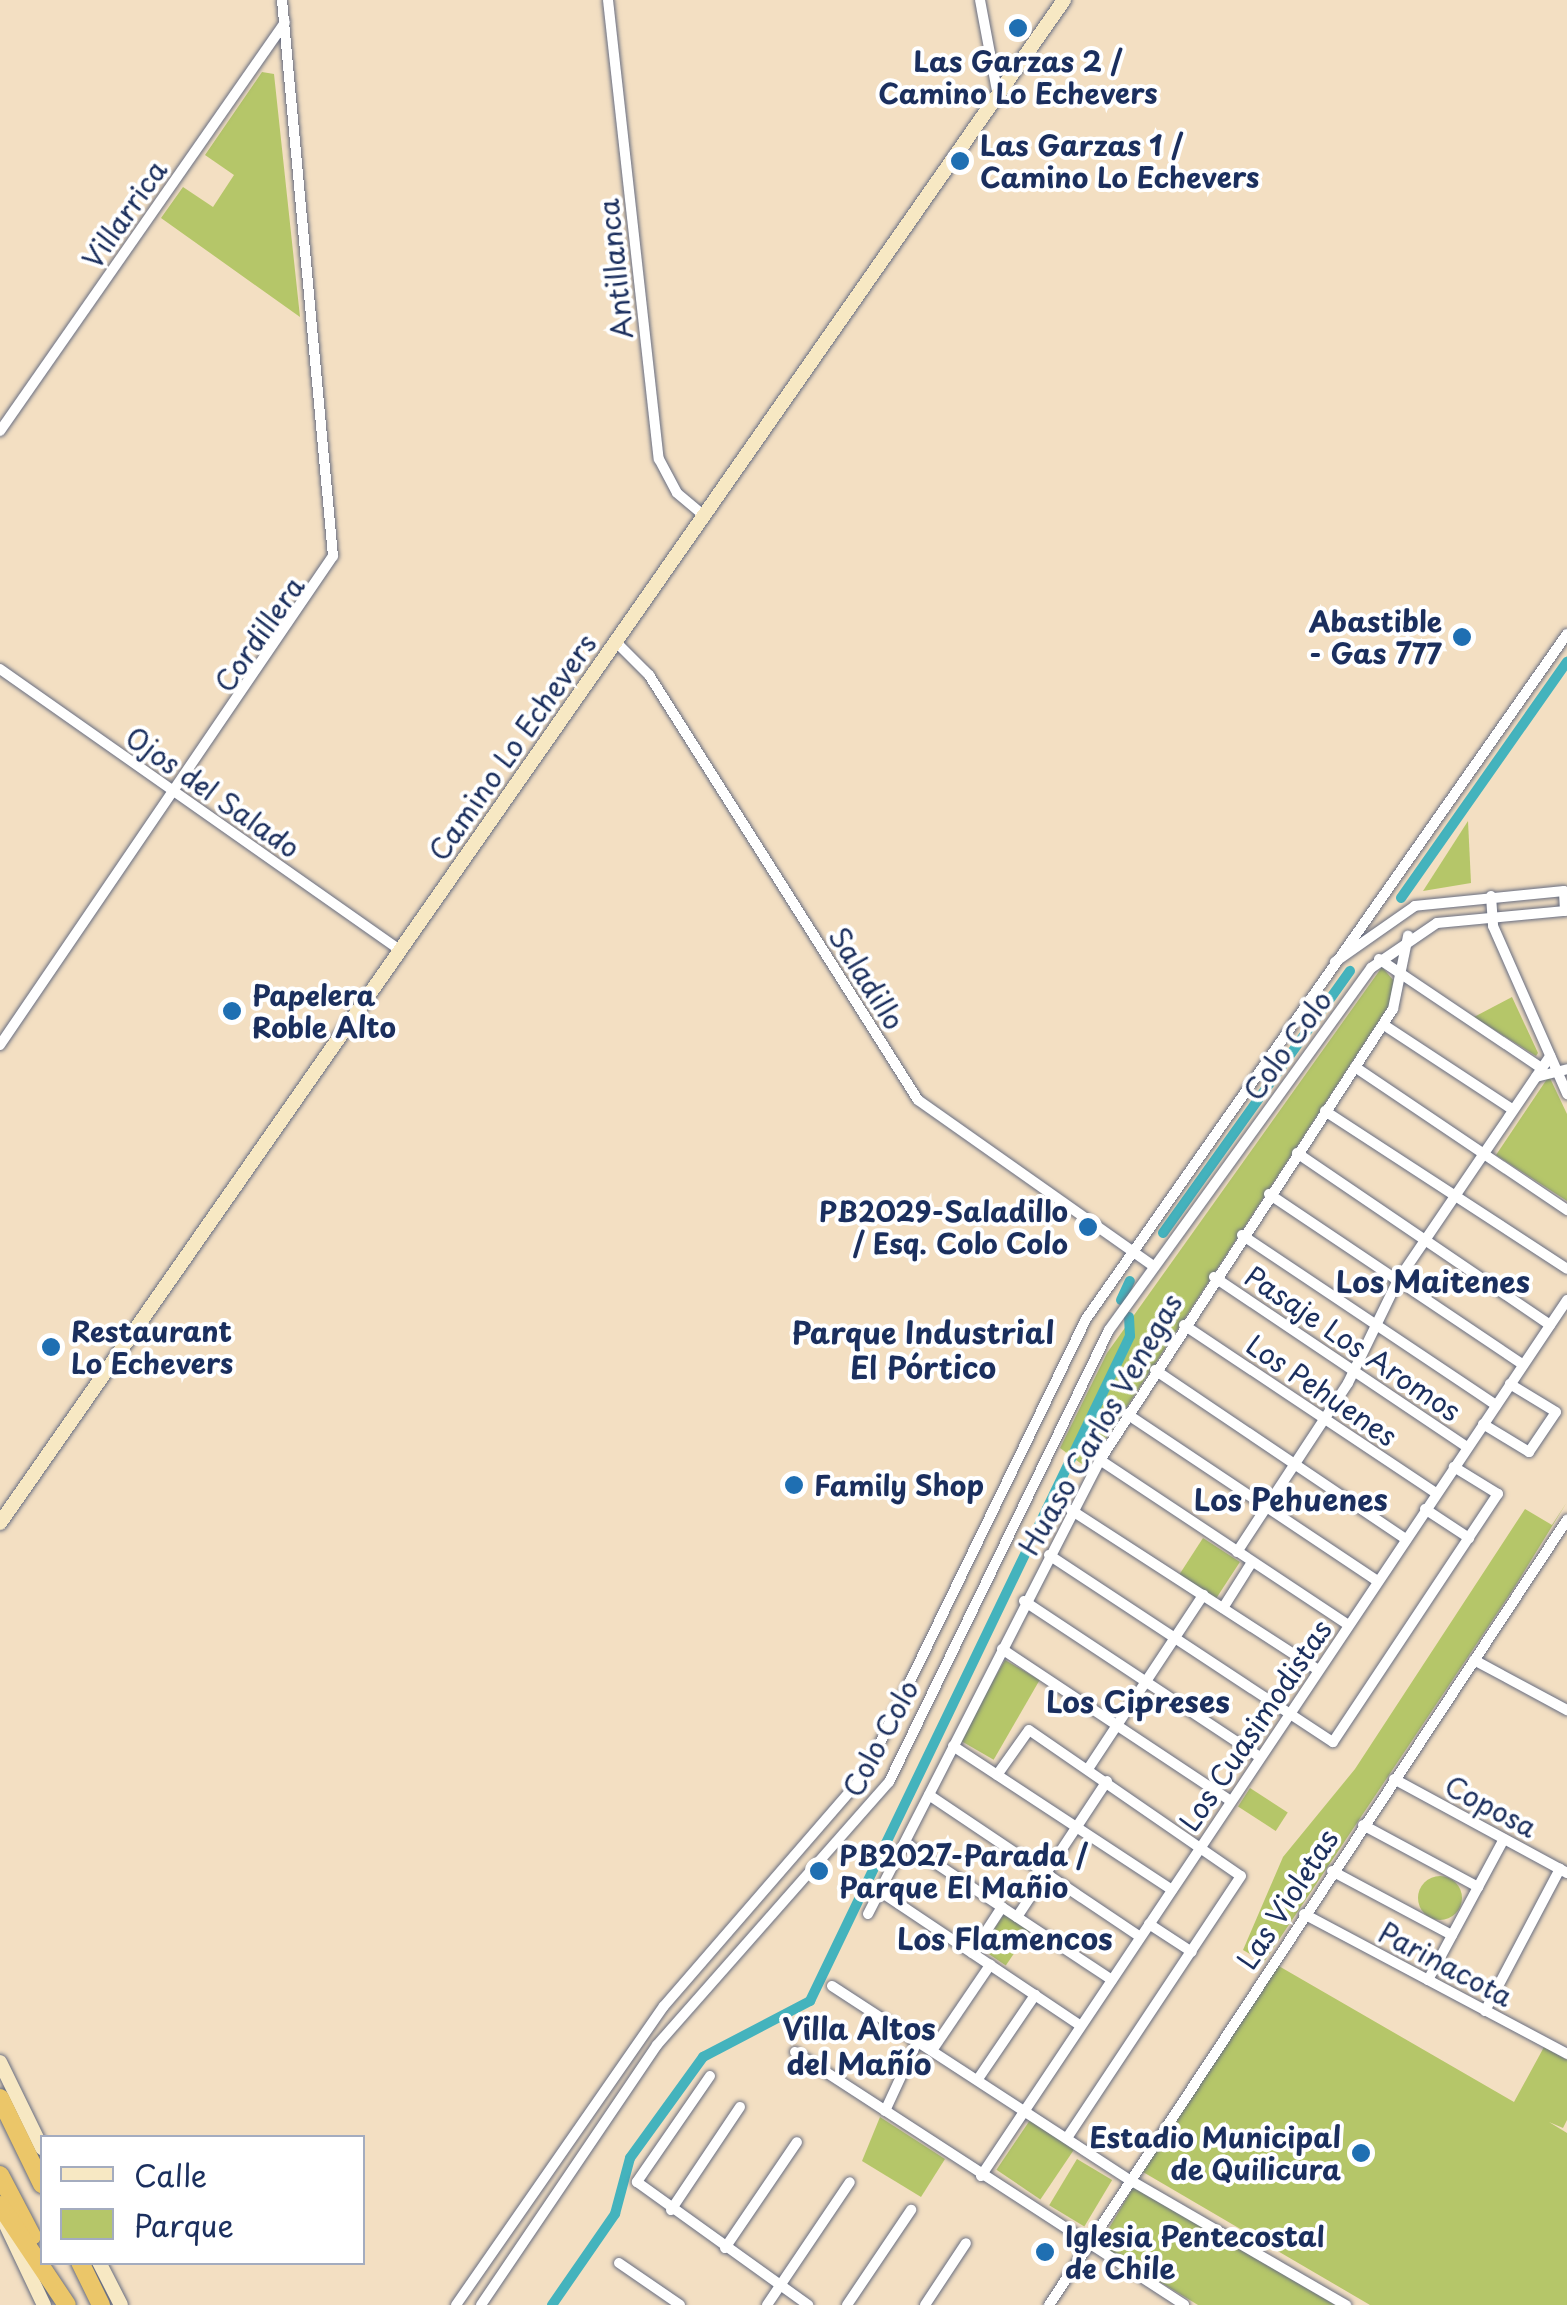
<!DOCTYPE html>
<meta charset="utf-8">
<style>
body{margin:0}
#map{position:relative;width:1567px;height:2305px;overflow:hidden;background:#f3dfc2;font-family:"Playpen Sans",sans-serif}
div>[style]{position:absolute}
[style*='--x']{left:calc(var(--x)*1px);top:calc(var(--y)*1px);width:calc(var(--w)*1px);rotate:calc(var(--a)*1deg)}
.green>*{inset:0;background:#b5c669;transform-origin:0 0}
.round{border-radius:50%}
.canal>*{height:10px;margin:-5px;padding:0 5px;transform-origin:5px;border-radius:5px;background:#44b3bd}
.roads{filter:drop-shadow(0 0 2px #676d81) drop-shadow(0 0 2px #676d81)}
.minor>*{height:10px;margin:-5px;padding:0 5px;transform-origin:5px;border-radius:5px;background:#fff}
.secondary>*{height:14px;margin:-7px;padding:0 7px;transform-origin:7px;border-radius:7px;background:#f7e8c3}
.motorway>*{height:18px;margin:-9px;padding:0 9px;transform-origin:9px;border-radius:9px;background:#ebc669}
.dots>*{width:28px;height:28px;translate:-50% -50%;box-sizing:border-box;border:5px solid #fff;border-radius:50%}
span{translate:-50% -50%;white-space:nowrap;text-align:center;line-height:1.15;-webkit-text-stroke:8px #fff;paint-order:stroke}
.poi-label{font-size:28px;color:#1b2f5e;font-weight:700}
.left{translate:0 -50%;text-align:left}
.right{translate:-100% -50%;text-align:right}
.street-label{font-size:28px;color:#1b2f5e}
.neighbourhood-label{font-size:30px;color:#1b2f5e;font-weight:700}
.legend{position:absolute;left:40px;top:2135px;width:325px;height:130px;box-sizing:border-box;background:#fff;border:2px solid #a4acbf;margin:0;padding:12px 18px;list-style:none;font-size:30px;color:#1b2f5e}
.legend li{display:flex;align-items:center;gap:20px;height:50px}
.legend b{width:50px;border:2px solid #a4acbf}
</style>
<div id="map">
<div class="green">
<i style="clip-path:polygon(262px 72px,274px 74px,300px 317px,161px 218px,183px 187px,213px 207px,234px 175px,205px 155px)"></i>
<i style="clip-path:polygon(1468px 821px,1471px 883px,1423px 891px)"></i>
<i style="clip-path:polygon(1382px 967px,1394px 981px,1391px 1002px,1087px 1468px,1060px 1448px,1107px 1353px)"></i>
<i style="clip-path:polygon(1512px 997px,1538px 1053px,1536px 1056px,1474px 1017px)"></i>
<i style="clip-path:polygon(1549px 1076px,1567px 1114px,1567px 1201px,1496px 1155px)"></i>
<i style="clip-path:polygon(1567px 1502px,1514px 1588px,1264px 1962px,1243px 1950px,1283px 1857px,1355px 1769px,1525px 1509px,1552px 1525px)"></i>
<i style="left:1203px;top:1538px;width:44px;height:44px;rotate:33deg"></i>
<i style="left:1005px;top:1660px;width:40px;height:92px;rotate:30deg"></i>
<i style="left:1250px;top:1788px;width:45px;height:22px;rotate:33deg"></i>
<i class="round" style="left:1418px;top:1876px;width:44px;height:44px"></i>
<i style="left:1005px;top:1913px;width:30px;height:43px;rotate:34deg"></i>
<i style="clip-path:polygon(1277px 1965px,1514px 2102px,1544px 2047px,1567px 2060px,1567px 2120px,1563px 2128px,1549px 2122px,1567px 2133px,1567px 2305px,1370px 2305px,1143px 2172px)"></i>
<i style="clip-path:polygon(880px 2117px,945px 2159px,921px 2197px,862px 2161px)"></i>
<i style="left:1030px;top:2120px;width:53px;height:60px;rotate:34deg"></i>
<i style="left:1077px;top:2159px;width:41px;height:54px;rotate:31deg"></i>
<i style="clip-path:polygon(1134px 2186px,1335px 2305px,1198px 2305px,1099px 2245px)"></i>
</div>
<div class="canal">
<i style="--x:1401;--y:898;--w:289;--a:-54.9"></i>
<i style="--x:1163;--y:1233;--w:322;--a:-54.5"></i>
<i style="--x:1121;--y:1300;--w:21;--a:-65"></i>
<i style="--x:552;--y:2305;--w:111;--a:-55.3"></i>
<i style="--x:615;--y:2214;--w:58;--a:-75"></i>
<i style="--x:630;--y:2158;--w:125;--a:-54.1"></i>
<i style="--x:703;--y:2057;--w:121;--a:-27.6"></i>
<i style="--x:810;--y:2001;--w:738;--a:-64.3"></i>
<i style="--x:1130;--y:1336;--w:19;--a:-93"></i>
</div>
<div class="roads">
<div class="minor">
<i style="--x:608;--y:0;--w:462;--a:83.7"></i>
<i style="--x:659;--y:459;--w:38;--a:62"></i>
<i style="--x:677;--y:493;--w:35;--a:40"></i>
<i style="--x:980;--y:0;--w:98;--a:79.4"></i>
<i style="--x:0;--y:431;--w:498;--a:-55.1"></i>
<i style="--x:616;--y:642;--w:47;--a:45"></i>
<i style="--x:649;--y:675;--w:503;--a:57.67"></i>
<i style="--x:918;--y:1100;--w:288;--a:35.2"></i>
<i style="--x:0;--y:669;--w:490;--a:35.1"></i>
<i style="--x:1491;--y:896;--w:30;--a:86"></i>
<i style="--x:1493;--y:926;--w:184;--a:66.2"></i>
<i style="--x:1379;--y:959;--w:195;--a:33.9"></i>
<i style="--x:1384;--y:1025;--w:153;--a:33.3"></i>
<i style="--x:0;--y:1045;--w:592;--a:-55.75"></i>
<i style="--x:333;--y:556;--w:558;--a:-95.24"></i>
<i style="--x:1355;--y:1067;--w:256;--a:34"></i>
<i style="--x:1536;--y:1077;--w:32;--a:-14"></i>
<i style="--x:1325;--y:1111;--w:289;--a:33.1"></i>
<i style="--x:1297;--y:1153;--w:306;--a:34.2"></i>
<i style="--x:1269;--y:1194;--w:306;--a:33.9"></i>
<i style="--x:1242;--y:1235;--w:306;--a:33.8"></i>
<i style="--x:1214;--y:1277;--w:305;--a:33.9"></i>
<i style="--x:1184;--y:1325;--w:303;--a:33.7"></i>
<i style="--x:1155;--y:1370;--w:303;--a:34"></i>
<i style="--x:1127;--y:1414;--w:301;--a:33.7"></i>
<i style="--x:1483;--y:1424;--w:54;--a:31.3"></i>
<i style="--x:1529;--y:1452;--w:48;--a:-56"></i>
<i style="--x:1556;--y:1412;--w:54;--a:-148.7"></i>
<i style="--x:1100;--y:1460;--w:298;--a:33.6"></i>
<i style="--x:1425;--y:1509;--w:53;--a:33.4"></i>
<i style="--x:1071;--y:1510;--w:294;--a:32.9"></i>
<i style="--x:1237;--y:1552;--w:202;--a:-56.7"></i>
<i style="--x:1348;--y:1383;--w:114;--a:-64.1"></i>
<i style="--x:1398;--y:1280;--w:271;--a:-55.8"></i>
<i style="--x:1049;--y:1555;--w:340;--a:33.4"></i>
<i style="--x:1333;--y:1742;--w:298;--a:-56.4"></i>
<i style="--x:1498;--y:1494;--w:52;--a:-148.5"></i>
<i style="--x:1024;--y:1601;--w:283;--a:33.5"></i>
<i style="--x:1223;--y:1608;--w:54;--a:-57.8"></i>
<i style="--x:1002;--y:1649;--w:275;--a:33.6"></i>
<i style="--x:1474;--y:1660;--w:106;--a:28.3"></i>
<i style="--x:953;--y:1746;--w:262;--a:33.3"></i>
<i style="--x:1088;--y:1769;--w:209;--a:-56.5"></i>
<i style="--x:997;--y:1775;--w:55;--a:-54.6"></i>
<i style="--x:1029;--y:1730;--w:257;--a:34.6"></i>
<i style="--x:1241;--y:1876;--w:315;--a:123.6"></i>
<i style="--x:1394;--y:1779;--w:197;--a:28.5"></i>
<i style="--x:929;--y:1795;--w:254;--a:33.9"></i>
<i style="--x:1363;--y:1825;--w:131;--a:28.3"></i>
<i style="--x:905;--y:1843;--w:248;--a:33.5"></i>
<i style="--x:1332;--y:1871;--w:136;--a:28.1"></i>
<i style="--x:878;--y:1890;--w:244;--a:33.8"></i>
<i style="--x:868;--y:1914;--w:510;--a:-62.93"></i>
<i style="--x:1100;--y:1460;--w:538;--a:-56.99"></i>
<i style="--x:1393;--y:1009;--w:75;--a:-78.4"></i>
<i style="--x:1304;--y:1914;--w:298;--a:28"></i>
<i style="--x:1017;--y:1917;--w:163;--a:-56.5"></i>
<i style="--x:1149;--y:1924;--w:51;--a:33.1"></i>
<i style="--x:972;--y:1953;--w:55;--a:-56.9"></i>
<i style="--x:1428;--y:1980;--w:160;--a:-61.7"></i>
<i style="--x:832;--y:1986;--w:356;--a:33.1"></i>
<i style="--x:1130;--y:2180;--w:250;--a:30.1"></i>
<i style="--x:1485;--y:2011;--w:161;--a:-62.2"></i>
<i style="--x:933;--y:2049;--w:102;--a:-55.8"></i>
<i style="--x:795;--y:2052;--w:464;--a:33"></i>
<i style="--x:710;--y:2076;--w:129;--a:124.6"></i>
<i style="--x:637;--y:2182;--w:211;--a:35.7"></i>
<i style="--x:978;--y:2079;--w:102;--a:-55.8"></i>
<i style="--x:885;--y:2111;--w:78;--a:-65.1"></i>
<i style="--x:981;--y:2176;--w:1054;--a:-56.22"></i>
<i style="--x:671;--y:2210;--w:124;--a:-56.2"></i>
<i style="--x:725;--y:2248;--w:128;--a:-55.8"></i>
<i style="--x:619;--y:2263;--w:74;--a:34.5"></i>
<i style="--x:456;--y:2305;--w:364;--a:-55.2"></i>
<i style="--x:664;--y:2006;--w:307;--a:-49.1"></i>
<i style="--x:865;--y:1774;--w:506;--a:-64.09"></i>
<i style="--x:1086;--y:1319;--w:837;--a:-54.92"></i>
<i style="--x:481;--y:2305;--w:314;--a:-55.9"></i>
<i style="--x:657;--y:2045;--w:351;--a:-48.6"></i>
<i style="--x:889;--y:1782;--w:503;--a:-64.05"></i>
<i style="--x:1109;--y:1330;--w:447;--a:-54.1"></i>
<i style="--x:1371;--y:968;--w:80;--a:-34.3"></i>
<i style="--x:1437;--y:923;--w:129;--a:-5.4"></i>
<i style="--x:1565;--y:911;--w:20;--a:-93"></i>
<i style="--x:1564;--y:891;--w:150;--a:174.3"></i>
<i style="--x:1415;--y:906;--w:98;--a:145"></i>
<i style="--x:767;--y:2305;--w:148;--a:-56"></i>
<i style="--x:847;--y:2305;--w:115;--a:-56"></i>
<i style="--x:925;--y:2305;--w:74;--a:-56.5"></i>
<i style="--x:1049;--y:2305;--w:941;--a:-56.58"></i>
</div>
<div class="secondary">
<i style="--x:0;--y:1523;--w:1858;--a:-55.06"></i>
<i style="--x:0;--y:2062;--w:96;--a:64"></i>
<i style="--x:5;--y:2223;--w:91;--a:64.6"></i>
<i style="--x:99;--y:2262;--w:48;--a:62.9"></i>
</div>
<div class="motorway">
<i style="--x:0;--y:2098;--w:96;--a:64"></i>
<i style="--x:0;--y:2175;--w:69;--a:62.3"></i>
<i style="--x:0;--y:2205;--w:120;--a:56.2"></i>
<i style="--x:80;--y:2262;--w:48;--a:64"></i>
</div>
</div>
<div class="dots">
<i style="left:1018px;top:28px;background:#1f6fb2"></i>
<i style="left:960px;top:161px;background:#1f6fb2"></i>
<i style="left:1462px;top:637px;background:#1f6fb2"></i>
<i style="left:232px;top:1011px;background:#1f6fb2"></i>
<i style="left:1088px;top:1227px;background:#1f6fb2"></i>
<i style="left:51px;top:1347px;background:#1f6fb2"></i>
<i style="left:794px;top:1485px;background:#1f6fb2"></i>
<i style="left:819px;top:1871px;background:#1f6fb2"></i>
<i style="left:1361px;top:2153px;background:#1f6fb2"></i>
<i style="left:1045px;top:2252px;background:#1f6fb2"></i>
</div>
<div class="poi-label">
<span style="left:1018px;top:77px">Las Garzas 2 /<br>Camino Lo Echevers</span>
<span class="left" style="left:980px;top:161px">Las Garzas 1 /<br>Camino Lo Echevers</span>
<span class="right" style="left:1442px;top:637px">Abastible<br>- Gas 777</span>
<span class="left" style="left:252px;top:1011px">Papelera<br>Roble Alto</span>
<span class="right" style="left:1068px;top:1227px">PB2029-Saladillo<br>/ Esq. Colo Colo</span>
<span class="left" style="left:71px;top:1347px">Restaurant<br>Lo Echevers</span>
<span class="left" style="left:814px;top:1485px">Family Shop</span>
<span class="left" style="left:839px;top:1871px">PB2027-Parada /<br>Parque El Mañio</span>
<span class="right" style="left:1341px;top:2153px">Estadio Municipal<br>de Quilicura</span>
<span class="left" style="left:1065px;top:2252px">Iglesia Pentecostal<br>de Chile</span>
</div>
<div class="street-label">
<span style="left:124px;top:214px;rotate:-55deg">Villarrica</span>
<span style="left:615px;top:269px;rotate:-96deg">Antillanca</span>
<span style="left:259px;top:634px;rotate:-55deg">Cordillera</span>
<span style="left:512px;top:747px;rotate:-55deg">Camino Lo Echevers</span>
<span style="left:213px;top:792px;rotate:35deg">Ojos del Salado</span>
<span style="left:867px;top:978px;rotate:58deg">Saladillo</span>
<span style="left:1287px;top:1045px;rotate:-54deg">Colo Colo</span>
<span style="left:1353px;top:1343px;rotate:34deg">Pasaje Los Aromos</span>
<span style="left:1322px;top:1390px;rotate:34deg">Los Pehuenes</span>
<span style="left:1100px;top:1424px;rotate:-60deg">Huaso Carlos Venegas</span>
<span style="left:1255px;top:1725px;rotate:-56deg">Los Cuasimodistas</span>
<span style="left:880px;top:1738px;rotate:-62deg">Colo Colo</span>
<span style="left:1491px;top:1806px;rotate:28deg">Coposa</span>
<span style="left:1287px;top:1899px;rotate:-57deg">Las Violetas</span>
<span style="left:1446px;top:1964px;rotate:28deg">Parinacota</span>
</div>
<div class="neighbourhood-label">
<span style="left:1433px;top:1281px">Los Maitenes</span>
<span style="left:923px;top:1349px">Parque Industrial<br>El Pórtico</span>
<span style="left:1291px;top:1499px">Los Pehuenes</span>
<span style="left:1138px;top:1701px">Los Cipreses</span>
<span style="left:1005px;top:1938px">Los Flamencos</span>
<span style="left:859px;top:2045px">Villa Altos<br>del Mañío</span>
</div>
<ul class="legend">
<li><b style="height:12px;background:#f7e8c3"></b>Calle</li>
<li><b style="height:28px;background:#b5c669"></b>Parque</li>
</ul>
</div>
